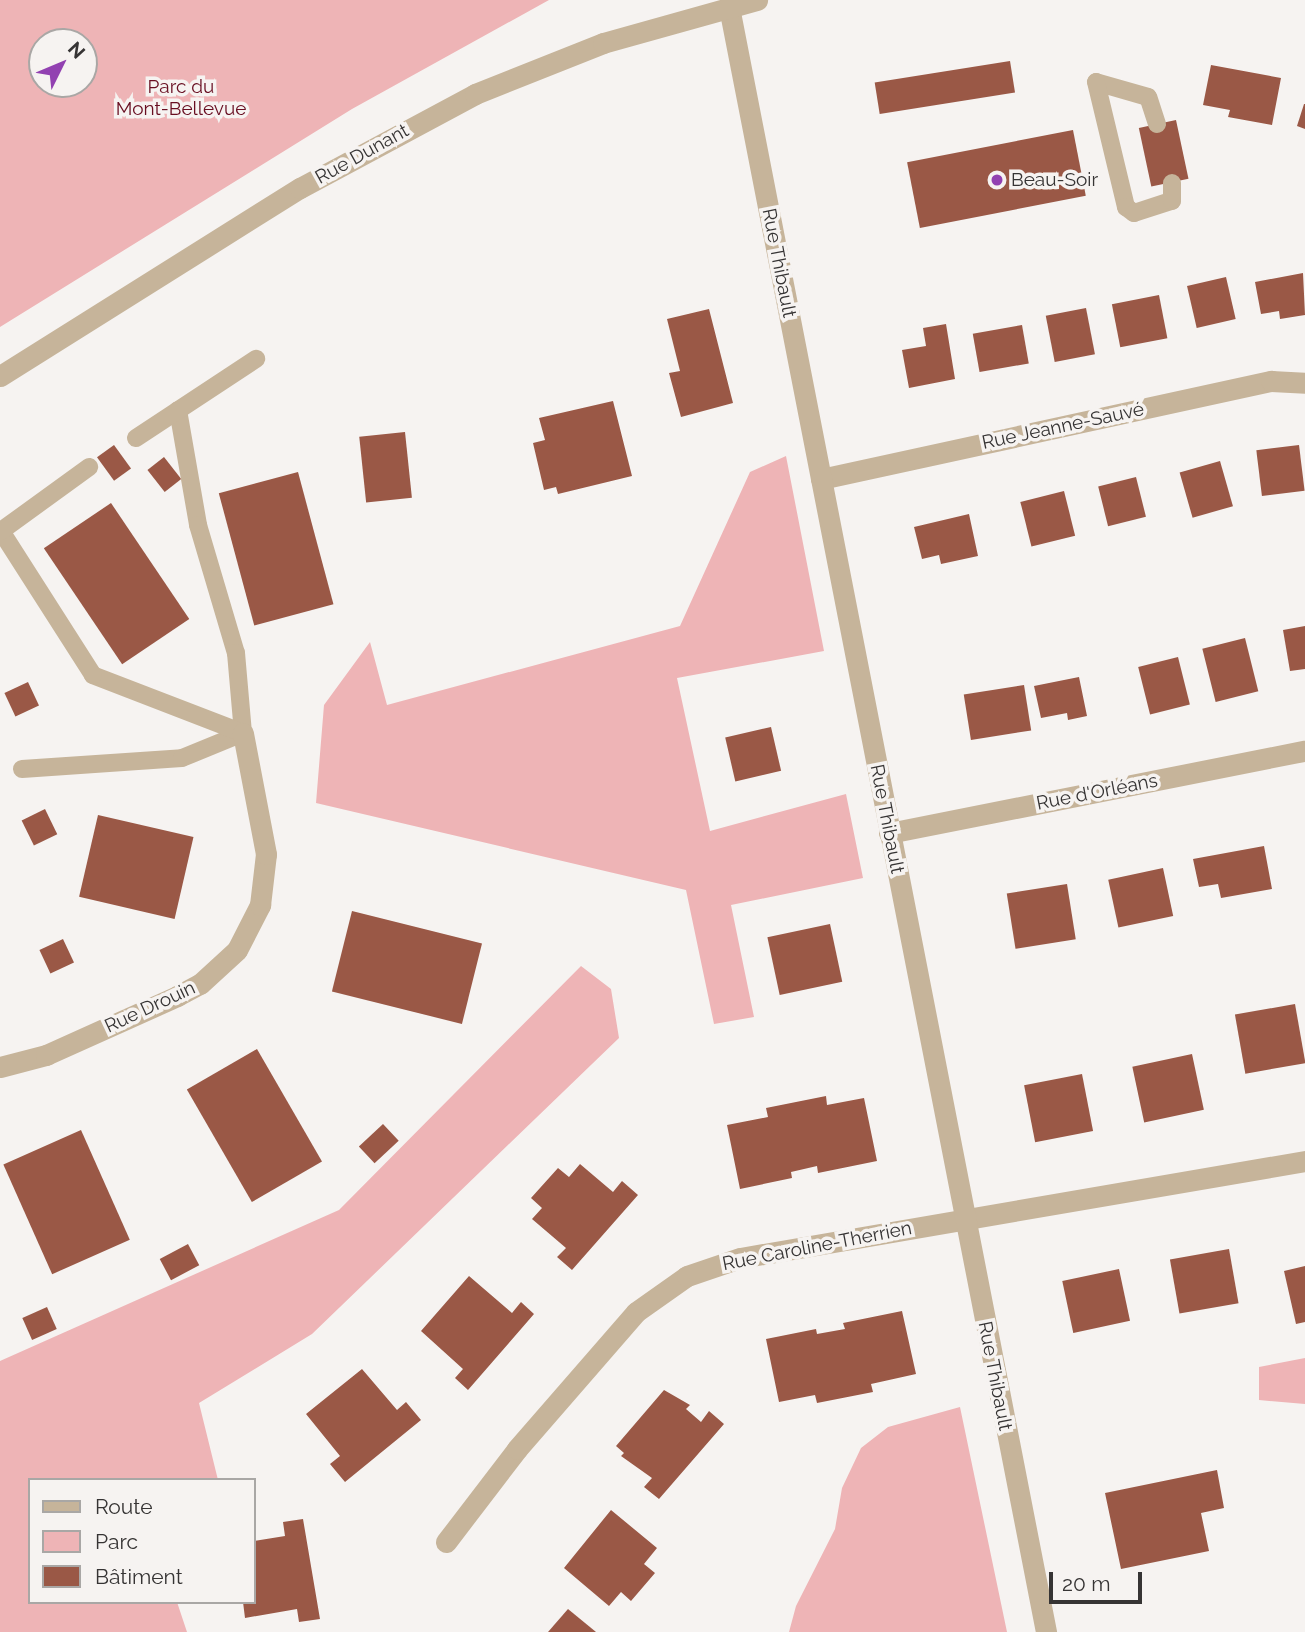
<!DOCTYPE html>
<meta charset="utf-8">
<style>
body{margin:0}
#map{position:relative;width:1305px;height:1632px;overflow:hidden;background:#f6f3f1;font-family:Raleway,sans-serif}
div>[style]{position:absolute}
[style*='--x']{left:calc(var(--x)*1px);top:calc(var(--y)*1px);width:calc(var(--w)*1px);rotate:calc(var(--a)*1deg)}
.green>*{inset:0;background:#eeb4b6}
.building>*{inset:0;background:#9a5846;transform-origin:0 0}
.service>*{height:18px;margin:-9px;padding:0 9px;transform-origin:9px;border-radius:9px;background:#c6b49a}
.minor>*{height:21px;margin:-10.5px;padding:0 10.5px;transform-origin:10.5px;border-radius:10.5px;background:#c6b49a}
.tertiary>*{height:21px;margin:-10.5px;padding:0 10.5px;transform-origin:10.5px;border-radius:10.5px;background:#c6b49a}
.dots>*{width:19px;height:19px;translate:-50% -50%;box-sizing:border-box;border:4px solid #f6f3f1;border-radius:50%}
span{translate:-50% -50%;white-space:nowrap;text-align:center;line-height:1.15;-webkit-text-stroke:7px #f6f3f1;paint-order:stroke}
.park-label{font-size:19px;color:#680e21}
.street-label{font-size:19px;color:#363434}
.poi-label{font-size:19px;color:#363434}
.left{translate:0 -50%;text-align:left}
.legend{position:absolute;left:28px;top:1478px;width:228px;height:126px;box-sizing:border-box;background:#f6f3f1;border:2px solid #a9a7a5;margin:0;padding:9px 12px;list-style:none;font-size:21px;color:#363434}
.legend li{display:flex;align-items:center;gap:14px;height:35px}
.legend b{width:35px;border:2px solid #a9a7a5}
.north{position:absolute;left:28px;top:28px;width:70px;height:70px;box-sizing:border-box;background:#f6f3f1;border:2px solid #a9a7a5;border-radius:50%;rotate:47deg;font-size:19px;font-weight:700;line-height:28px;text-align:center;color:#363434}
.north::after{content:'';display:block;margin:auto;width:24px;height:32px;background:#9241b1;clip-path:polygon(50% 0,100% 100%,50% 72%,0 100%)}
.scale{position:absolute;left:1049px;top:1572px;width:93px;height:32px;box-sizing:border-box;border:4px solid #363434;border-top:0;padding-left:9px;font-size:21px;line-height:24px;white-space:nowrap;color:#363434;-webkit-text-stroke:5px #f6f3f1;paint-order:stroke}
</style>
<div id="map">
<div class="green">
<i style="clip-path:polygon(evenodd,0 0,549px 0,352px 109px,0 327px,0 0,84px 42px,84px 84px,42px 84px,42px 42px,84px 42px)"></i>
<i style="clip-path:polygon(786px 456px,824px 651px,677px 678px,710px 831px,846px 794px,863px 878px,731px 905px,754px 1017px,714px 1024px,686px 890px,316px 803px,324px 705px,370px 642px,387px 705px,680px 626px,750px 472px)"></i>
<i style="clip-path:polygon(581px 966px,611px 989px,619px 1038px,312px 1334px,199px 1403px,218px 1480px,30px 1480px,30px 1602px,177px 1602px,187px 1632px,0 1632px,0 1361px,339px 1210px)"></i>
<i style="clip-path:polygon(1305px 1358px,1305px 1404px,1259px 1400px,1259px 1367px)"></i>
<i style="clip-path:polygon(960px 1407px,1007px 1632px,789px 1632px,796px 1606px,835px 1529px,842px 1488px,861px 1448px,888px 1427px)"></i>
</div>
<div class="building">
<i style="left:1010px;top:61px;width:32px;height:137px;rotate:81deg"></i>
<i style="clip-path:polygon(1211px 65px,1281px 78px,1272px 125px,1228px 117px,1230px 110px,1203px 105px)"></i>
<i style="clip-path:polygon(1304px 104px,1305px 104px,1305px 129px,1297px 126px)"></i>
<i style="left:1176px;top:120px;width:60px;height:38px;rotate:78deg"></i>
<i style="left:1073px;top:130px;width:67px;height:169px;rotate:79deg"></i>
<i style="clip-path:polygon(1303px 273px,1305px 315px,1280px 319px,1279px 311px,1261px 314px,1255px 282px)"></i>
<i style="left:1226px;top:277px;width:43px;height:40px;rotate:77deg"></i>
<i style="left:1159px;top:295px;width:44px;height:48px;rotate:79deg"></i>
<i style="left:1086px;top:308px;width:47px;height:41px;rotate:79deg"></i>
<i style="clip-path:polygon(709px 309px,733px 403px,681px 417px,669px 373px,680px 371px,667px 319px)"></i>
<i style="clip-path:polygon(946px 324px,955px 379px,909px 388px,902px 350px,926px 346px,923px 328px)"></i>
<i style="left:1022px;top:325px;width:39px;height:50px;rotate:80deg"></i>
<i style="clip-path:polygon(613px 401px,632px 476px,558px 494px,556px 487px,544px 490px,533px 443px,545px 440px,539px 418px)"></i>
<i style="left:405px;top:432px;width:66px;height:46px;rotate:84deg"></i>
<i style="left:114px;top:445px;width:29px;height:21px;rotate:54deg"></i>
<i style="left:1299px;top:445px;width:46px;height:43px;rotate:83deg"></i>
<i style="left:164px;top:457px;width:28px;height:21px;rotate:52deg"></i>
<i style="left:1220px;top:461px;width:47px;height:42px;rotate:74deg"></i>
<i style="left:298px;top:472px;width:137px;height:82px;rotate:75deg"></i>
<i style="left:1136px;top:477px;width:41px;height:39px;rotate:76deg"></i>
<i style="left:1064px;top:491px;width:46px;height:45px;rotate:76deg"></i>
<i style="left:111px;top:503px;width:140px;height:81px;rotate:56deg"></i>
<i style="clip-path:polygon(969px 514px,978px 556px,941px 564px,939px 555px,922px 559px,914px 527px)"></i>
<i style="clip-path:polygon(1305px 626px,1305px 669px,1290px 671px,1283px 630px)"></i>
<i style="left:1245px;top:638px;width:55px;height:44px;rotate:76deg"></i>
<i style="left:1178px;top:657px;width:49px;height:41px;rotate:76deg"></i>
<i style="clip-path:polygon(1079px 677px,1087px 716px,1068px 720px,1067px 713px,1041px 718px,1034px 686px)"></i>
<i style="left:28px;top:682px;width:26px;height:26px;rotate:65deg"></i>
<i style="left:1024px;top:685px;width:46px;height:61px;rotate:81deg"></i>
<i style="left:771px;top:727px;width:45px;height:47px;rotate:77deg"></i>
<i style="left:45px;top:809px;width:28px;height:26px;rotate:64deg"></i>
<i style="left:98px;top:815px;width:98px;height:84px;rotate:13deg"></i>
<i style="clip-path:polygon(1264px 846px,1272px 889px,1221px 898px,1218px 884px,1199px 887px,1193px 859px)"></i>
<i style="left:1163px;top:868px;width:49px;height:56px;rotate:78deg"></i>
<i style="left:1067px;top:884px;width:56px;height:61px;rotate:81deg"></i>
<i style="left:352px;top:911px;width:134px;height:83px;rotate:14deg"></i>
<i style="left:830px;top:924px;width:59px;height:64px;rotate:78deg"></i>
<i style="left:63px;top:939px;width:26px;height:26px;rotate:65deg"></i>
<i style="left:1295px;top:1004px;width:60px;height:61px;rotate:80deg"></i>
<i style="left:257px;top:1049px;width:130px;height:81px;rotate:60deg"></i>
<i style="left:1192px;top:1054px;width:57px;height:61px;rotate:78deg"></i>
<i style="left:1082px;top:1074px;width:58px;height:59px;rotate:79deg"></i>
<i style="clip-path:polygon(826px 1096px,827px 1105px,864px 1098px,877px 1161px,818px 1173px,817px 1166px,791px 1172px,792px 1178px,740px 1189px,727px 1125px,768px 1117px,766px 1108px)"></i>
<i style="left:383px;top:1124px;width:23px;height:33px;rotate:47deg"></i>
<i style="left:81px;top:1130px;width:120px;height:85px;rotate:66deg"></i>
<i style="clip-path:polygon(580px 1164px,613px 1192px,622px 1181px,638px 1195px,572px 1270px,557px 1257px,566px 1248px,532px 1219px,542px 1208px,531px 1198px,558px 1168px,569px 1177px)"></i>
<i style="left:188px;top:1244px;width:24px;height:32px;rotate:62deg"></i>
<i style="left:1229px;top:1249px;width:55px;height:60px;rotate:80deg"></i>
<i style="clip-path:polygon(1305px 1266px,1305px 1322px,1296px 1324px,1284px 1271px)"></i>
<i style="left:1119px;top:1269px;width:53px;height:58px;rotate:78deg"></i>
<i style="clip-path:polygon(469px 1276px,512px 1313px,521px 1302px,534px 1314px,468px 1390px,455px 1378px,463px 1369px,421px 1331px)"></i>
<i style="left:47px;top:1307px;width:24px;height:27px;rotate:66deg"></i>
<i style="clip-path:polygon(902px 1311px,916px 1374px,871px 1384px,873px 1392px,817px 1403px,815px 1395px,779px 1402px,766px 1339px,816px 1329px,817px 1334px,845px 1329px,843px 1323px)"></i>
<i style="clip-path:polygon(362px 1369px,397px 1410px,406px 1402px,421px 1420px,345px 1482px,330px 1464px,340px 1456px,306px 1414px)"></i>
<i style="clip-path:polygon(664px 1390px,690px 1405px,686px 1409px,701px 1422px,709px 1411px,724px 1424px,659px 1499px,644px 1487px,652px 1478px,621px 1456px,624px 1453px,616px 1446px)"></i>
<i style="clip-path:polygon(1217px 1470px,1224px 1508px,1201px 1513px,1209px 1551px,1121px 1569px,1105px 1493px)"></i>
<i style="clip-path:polygon(611px 1510px,657px 1548px,644px 1564px,655px 1573px,631px 1601px,621px 1592px,609px 1606px,564px 1568px)"></i>
<i style="clip-path:polygon(303px 1519px,320px 1619px,299px 1622px,297px 1609px,245px 1618px,243px 1602px,254px 1602px,254px 1541px,285px 1536px,283px 1522px)"></i>
<i style="clip-path:polygon(568px 1609px,596px 1632px,548px 1632px)"></i>
</div>
<div class="service">
<i style="--x:1157;--y:124;--w:28;--a:-108"></i>
<i style="--x:1148;--y:97;--w:54;--a:-163.9"></i>
<i style="--x:1096;--y:82;--w:129;--a:76.5"></i>
<i style="--x:1126;--y:207;--w:10;--a:37"></i>
<i style="--x:1134;--y:213;--w:40;--a:-18"></i>
<i style="--x:1172;--y:201;--w:18;--a:-90"></i>
<i style="--x:178;--y:410;--w:117;--a:80.1"></i>
<i style="--x:198;--y:525;--w:134;--a:73.5"></i>
<i style="--x:236;--y:653;--w:80;--a:85"></i>
<i style="--x:136;--y:438;--w:144;--a:-33.4"></i>
<i style="--x:22;--y:769;--w:160;--a:-3.9"></i>
<i style="--x:182;--y:758;--w:66;--a:-22.3"></i>
<i style="--x:243;--y:733;--w:161;--a:-158.9"></i>
<i style="--x:93;--y:675;--w:171;--a:-122.6"></i>
<i style="--x:1;--y:531;--w:109;--a:-36"></i>
</div>
<div class="minor">
<i style="--x:821;--y:479;--w:461;--a:-12.3"></i>
<i style="--x:1271;--y:381;--w:34;--a:3"></i>
<i style="--x:889;--y:833;--w:424;--a:-11.2"></i>
<i style="--x:0;--y:1067;--w:48;--a:-14.6"></i>
<i style="--x:46;--y:1055;--w:144;--a:-24.2"></i>
<i style="--x:177;--y:996;--w:26;--a:-28"></i>
<i style="--x:200;--y:984;--w:50;--a:-42.6"></i>
<i style="--x:237;--y:950;--w:51;--a:-62.9"></i>
<i style="--x:260;--y:905;--w:51;--a:-83.3"></i>
<i style="--x:266;--y:854;--w:123;--a:-100.8"></i>
<i style="--x:446;--y:1542;--w:117;--a:-52.6"></i>
<i style="--x:517;--y:1449;--w:181;--a:-49"></i>
<i style="--x:636;--y:1312;--w:62;--a:-35.2"></i>
<i style="--x:687;--y:1276;--w:56;--a:-18.8"></i>
<i style="--x:740;--y:1258;--w:573;--a:-9.74"></i>
</div>
<div class="tertiary">
<i style="--x:729;--y:7;--w:1656;--a:78.96"></i>
<i style="--x:0;--y:376;--w:354;--a:-32.1"></i>
<i style="--x:300;--y:188;--w:199;--a:-28.2"></i>
<i style="--x:475;--y:94;--w:138;--a:-21.7"></i>
<i style="--x:603;--y:43;--w:160;--a:-15.6"></i>
</div>
<div class="dots">
<i style="left:997px;top:180px;background:#9241b1"></i>
</div>
<div class="park-label">
<span style="left:181px;top:98px">Parc du<br>Mont-Bellevue</span>
</div>
<div class="street-label">
<span style="left:362px;top:154px;rotate:-29deg">Rue Dunant</span>
<span style="left:779px;top:263px;rotate:79deg">Rue Thibault</span>
<span style="left:1063px;top:426px;rotate:-12deg">Rue Jeanne-Sauvé</span>
<span style="left:1097px;top:792px;rotate:-11deg">Rue d'Orléans</span>
<span style="left:887px;top:819px;rotate:79deg">Rue Thibault</span>
<span style="left:150px;top:1007px;rotate:-25deg">Rue Drouin</span>
<span style="left:817px;top:1246px;rotate:-11deg">Rue Caroline-Therrien</span>
<span style="left:995px;top:1376px;rotate:79deg">Rue Thibault</span>
</div>
<div class="poi-label">
<span class="left" style="left:1011px;top:180px">Beau-Soir</span>
</div>
<ul class="legend">
<li><b style="height:9px;background:#c6b49a"></b>Route</li>
<li><b style="height:19px;background:#eeb4b6"></b>Parc</li>
<li><b style="height:19px;background:#9a5846"></b>Bâtiment</li>
</ul>
<div class="north">N</div>
<div class="scale">20 m</div>
</div>
